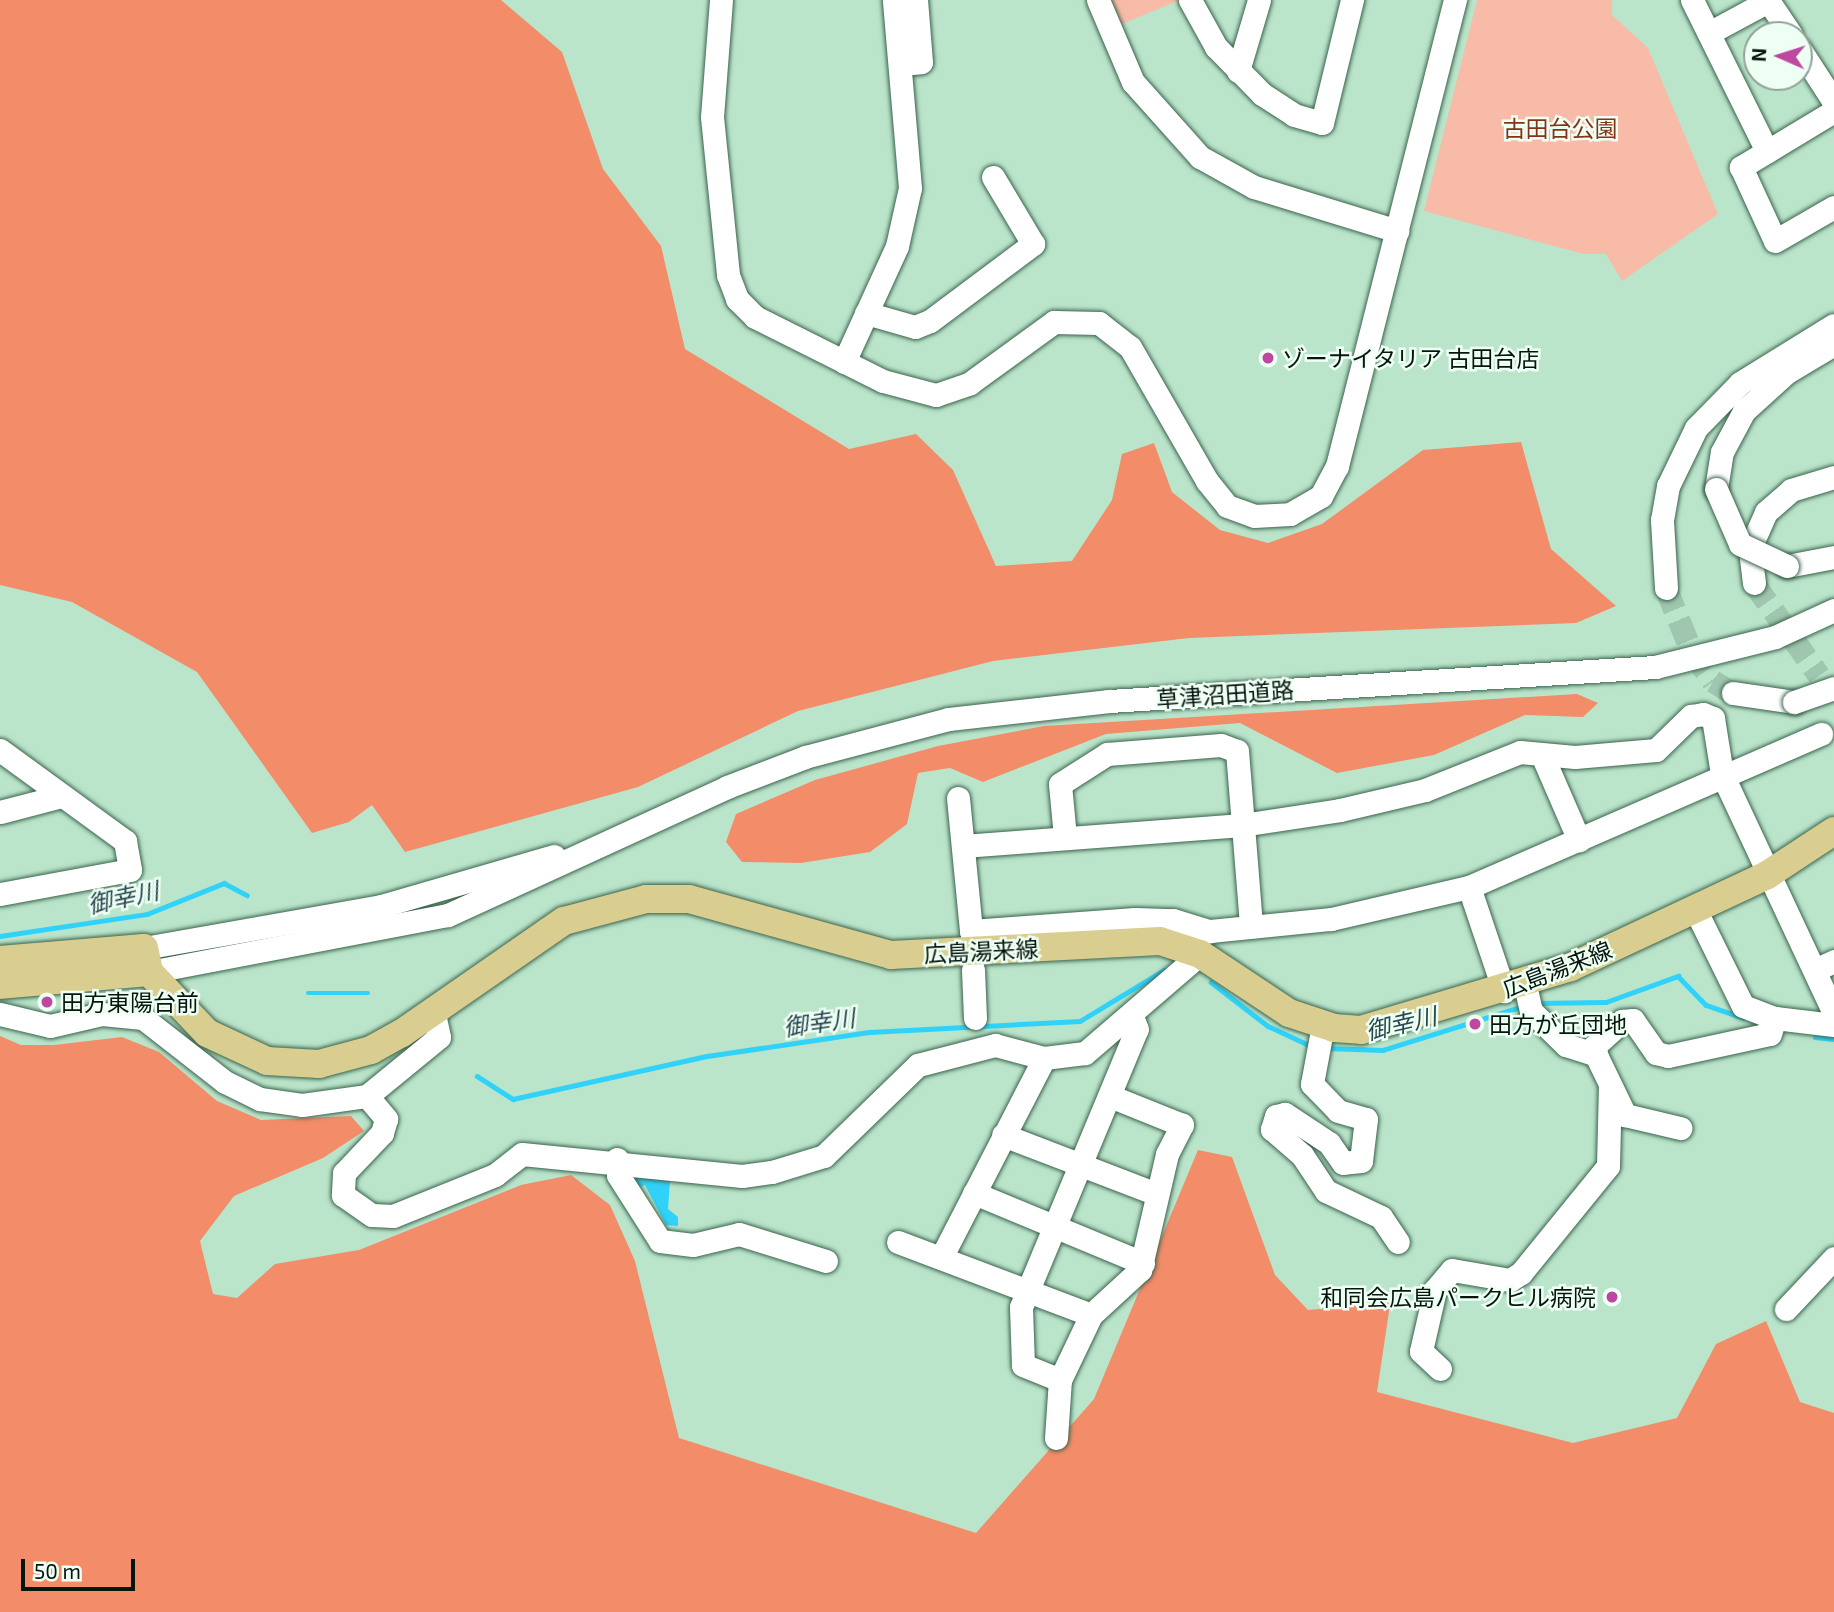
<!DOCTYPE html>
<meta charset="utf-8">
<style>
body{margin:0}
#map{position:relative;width:1834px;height:1612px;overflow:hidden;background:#bae5cb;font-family:"Exo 2","Noto Sans JP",sans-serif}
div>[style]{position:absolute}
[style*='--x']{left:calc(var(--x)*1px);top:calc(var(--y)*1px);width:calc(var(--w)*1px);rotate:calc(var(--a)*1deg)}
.green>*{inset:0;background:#f8bba7}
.forest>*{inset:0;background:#f38c69}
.water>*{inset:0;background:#30d2f9}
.stream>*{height:4.5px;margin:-2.25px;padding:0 2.25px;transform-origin:2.25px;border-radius:2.25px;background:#30d2f9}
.minor-tunnel>*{height:23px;margin-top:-11.5px;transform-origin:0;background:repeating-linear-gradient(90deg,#9fc6ae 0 23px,transparent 0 34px)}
.roads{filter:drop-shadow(0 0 2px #3c634d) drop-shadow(0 0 2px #3c634d)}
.minor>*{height:23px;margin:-11.5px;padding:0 11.5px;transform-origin:11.5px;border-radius:11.5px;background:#fff}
.major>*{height:28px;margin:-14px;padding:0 14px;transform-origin:14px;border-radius:14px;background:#d9ce8f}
.bridges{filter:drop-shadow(0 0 2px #3c634d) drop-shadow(0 0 2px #3c634d)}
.minor-bridge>*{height:23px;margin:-11.5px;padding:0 11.5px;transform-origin:11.5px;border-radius:11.5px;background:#fff}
.dots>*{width:19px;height:19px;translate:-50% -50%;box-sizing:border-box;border:4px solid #eefff4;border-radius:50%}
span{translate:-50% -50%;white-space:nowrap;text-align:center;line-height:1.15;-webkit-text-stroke:5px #eefff4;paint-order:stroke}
.park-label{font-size:23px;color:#853315}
.poi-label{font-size:23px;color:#06150d}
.left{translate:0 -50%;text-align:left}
.right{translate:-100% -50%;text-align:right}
.street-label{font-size:23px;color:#06150d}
.water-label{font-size:24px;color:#294751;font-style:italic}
.north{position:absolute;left:1743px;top:21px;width:70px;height:70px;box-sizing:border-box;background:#eefff4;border:2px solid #91a198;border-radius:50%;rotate:273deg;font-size:19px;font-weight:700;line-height:28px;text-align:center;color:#06150d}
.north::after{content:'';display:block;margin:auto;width:24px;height:32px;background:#be48a0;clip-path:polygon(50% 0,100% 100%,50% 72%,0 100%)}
.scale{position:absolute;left:21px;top:1559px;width:114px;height:32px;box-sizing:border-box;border:4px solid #06150d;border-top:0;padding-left:9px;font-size:21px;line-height:24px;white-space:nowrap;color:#06150d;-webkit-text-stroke:5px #eefff4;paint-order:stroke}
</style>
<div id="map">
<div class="green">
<i style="clip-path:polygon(1109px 0,1180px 0,1117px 26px)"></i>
<i style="clip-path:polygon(1477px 0,1612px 0,1612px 15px,1648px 48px,1718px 214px,1622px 281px,1606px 254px,1584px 254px,1424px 211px)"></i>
</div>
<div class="forest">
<i style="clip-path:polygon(0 0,501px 0,562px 52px,603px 169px,661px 246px,685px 349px,849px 449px,916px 434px,953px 470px,996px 566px,1072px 561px,1112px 500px,1122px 454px,1154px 443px,1172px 492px,1220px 530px,1268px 543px,1322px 524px,1423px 450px,1521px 442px,1551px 549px,1616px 606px,1576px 623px,1189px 638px,993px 661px,798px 711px,638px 787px,405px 852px,372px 805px,349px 822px,312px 833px,197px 672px,72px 602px,0 585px)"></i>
<i style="clip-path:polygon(1577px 694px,1598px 703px,1583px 717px,1525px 715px,1434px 755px,1337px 773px,1240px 723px,1106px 734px,983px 782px,950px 768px,918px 773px,907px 824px,870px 852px,801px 863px,742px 862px,726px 842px,736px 814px,815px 780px,938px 746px,1044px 726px)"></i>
<i style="clip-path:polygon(0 1036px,21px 1045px,54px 1045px,122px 1037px,159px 1052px,217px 1101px,261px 1120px,351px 1116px,364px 1131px,323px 1158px,234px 1196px,200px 1241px,213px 1294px,237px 1298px,275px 1264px,359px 1250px,521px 1185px,571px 1175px,610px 1205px,635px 1261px,679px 1438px,976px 1533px,1094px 1399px,1198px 1150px,1232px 1157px,1275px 1275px,1308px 1310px,1349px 1306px,1370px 1291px,1391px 1298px,1377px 1392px,1573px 1443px,1677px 1418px,1716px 1344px,1766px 1321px,1800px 1402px,1834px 1413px,1834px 1612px,0 1612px)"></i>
</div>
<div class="water">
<i style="clip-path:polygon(631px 1175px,670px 1181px,668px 1209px,678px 1217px,678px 1226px,666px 1225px,645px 1185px,638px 1188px)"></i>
</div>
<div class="stream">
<i style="--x:0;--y:936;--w:149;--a:-8.5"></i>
<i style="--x:147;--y:914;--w:83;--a:-21.9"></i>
<i style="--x:224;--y:883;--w:26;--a:28"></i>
<i style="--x:1211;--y:982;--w:72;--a:37.7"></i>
<i style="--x:1268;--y:1026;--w:50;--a:25"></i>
<i style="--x:308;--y:993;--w:60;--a:0"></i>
<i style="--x:1535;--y:1003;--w:71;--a:-0.8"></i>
<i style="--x:1606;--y:1002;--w:77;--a:-19.9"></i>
<i style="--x:1678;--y:976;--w:40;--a:46"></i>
<i style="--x:1706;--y:1005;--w:39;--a:19"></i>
<i style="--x:1815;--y:1037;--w:19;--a:6"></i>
<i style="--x:1325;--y:1048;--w:58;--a:2"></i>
<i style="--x:1383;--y:1050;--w:147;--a:-17.4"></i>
<i style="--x:477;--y:1076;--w:43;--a:32.6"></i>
<i style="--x:513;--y:1099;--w:199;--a:-12.5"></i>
<i style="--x:707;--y:1056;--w:165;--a:-8.4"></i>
<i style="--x:870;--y:1032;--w:210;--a:-3"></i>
<i style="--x:1080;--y:1021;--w:98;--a:-31.3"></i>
</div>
<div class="minor-tunnel">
<i style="--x:1754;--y:583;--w:113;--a:54.8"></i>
<i style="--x:1666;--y:588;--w:69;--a:67.9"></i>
<i style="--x:1692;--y:652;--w:36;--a:54"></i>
<i style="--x:1713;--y:681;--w:23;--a:31"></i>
</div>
<div class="roads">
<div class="minor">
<i style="--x:721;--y:0;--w:117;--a:94.4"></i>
<i style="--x:712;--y:117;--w:159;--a:84.2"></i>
<i style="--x:728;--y:275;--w:26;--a:69"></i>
<i style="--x:737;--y:299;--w:25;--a:45"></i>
<i style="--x:755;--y:317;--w:143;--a:26.6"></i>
<i style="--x:883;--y:381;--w:55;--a:14.8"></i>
<i style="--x:936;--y:395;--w:36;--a:-19"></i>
<i style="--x:970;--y:383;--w:104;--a:-36"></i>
<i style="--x:1054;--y:322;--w:45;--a:1.3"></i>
<i style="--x:1099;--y:323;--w:39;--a:38"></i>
<i style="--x:1130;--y:347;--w:155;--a:60.1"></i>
<i style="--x:1207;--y:481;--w:32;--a:51"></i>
<i style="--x:1227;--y:506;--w:29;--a:20"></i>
<i style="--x:1254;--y:516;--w:36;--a:-3"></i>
<i style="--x:1290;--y:514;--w:36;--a:-30"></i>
<i style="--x:1321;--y:496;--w:34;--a:-62"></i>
<i style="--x:1337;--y:466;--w:481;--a:-75.8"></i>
<i style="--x:1098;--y:0;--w:89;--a:66.9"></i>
<i style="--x:1133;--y:82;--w:101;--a:48.2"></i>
<i style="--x:1200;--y:157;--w:62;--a:29.1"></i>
<i style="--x:1254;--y:187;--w:150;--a:17.1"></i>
<i style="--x:1190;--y:0;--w:54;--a:61"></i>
<i style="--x:1216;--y:47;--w:66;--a:45.6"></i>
<i style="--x:1262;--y:94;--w:38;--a:33"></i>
<i style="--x:1294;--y:115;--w:29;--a:16"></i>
<i style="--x:1322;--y:123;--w:127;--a:-76.3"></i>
<i style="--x:1692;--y:0;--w:169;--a:63.6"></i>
<i style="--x:1769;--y:2;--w:40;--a:56"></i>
<i style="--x:1709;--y:33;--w:69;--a:-28.4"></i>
<i style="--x:1799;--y:48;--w:64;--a:57.1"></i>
<i style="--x:900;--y:64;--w:21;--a:-5"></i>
<i style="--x:921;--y:62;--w:62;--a:-94.6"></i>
<i style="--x:1238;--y:71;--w:74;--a:-73.5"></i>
<i style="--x:1834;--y:111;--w:109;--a:148.9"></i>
<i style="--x:1741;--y:167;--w:81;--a:65.3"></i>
<i style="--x:1775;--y:241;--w:68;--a:-30"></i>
<i style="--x:866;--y:313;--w:51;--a:15.9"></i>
<i style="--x:915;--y:327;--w:16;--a:-22"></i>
<i style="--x:930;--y:321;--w:129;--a:-36.8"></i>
<i style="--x:1033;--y:244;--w:78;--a:-120.8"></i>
<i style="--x:844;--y:362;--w:128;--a:-65.4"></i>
<i style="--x:897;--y:246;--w:59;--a:-77.4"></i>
<i style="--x:910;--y:188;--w:189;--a:-94.9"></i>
<i style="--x:1716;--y:489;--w:37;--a:-81"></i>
<i style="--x:1722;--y:452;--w:47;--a:-61.8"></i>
<i style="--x:1744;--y:411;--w:58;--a:-42.2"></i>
<i style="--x:1787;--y:372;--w:55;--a:-30.8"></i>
<i style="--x:1787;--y:566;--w:48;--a:-10.8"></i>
<i style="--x:1754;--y:583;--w:35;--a:-97"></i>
<i style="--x:1750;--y:548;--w:39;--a:-66"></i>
<i style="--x:1766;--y:512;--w:33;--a:-41"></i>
<i style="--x:1791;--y:490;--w:45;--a:-16.8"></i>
<i style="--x:1666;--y:588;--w:68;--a:-93.4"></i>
<i style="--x:1662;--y:520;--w:35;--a:-80"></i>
<i style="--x:1668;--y:486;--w:64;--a:-64.2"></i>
<i style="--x:1696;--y:428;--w:63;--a:-45.6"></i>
<i style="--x:1740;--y:383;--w:110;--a:-31.7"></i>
<i style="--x:1733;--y:693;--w:62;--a:8.4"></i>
<i style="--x:0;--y:750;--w:155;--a:36.1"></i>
<i style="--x:125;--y:841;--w:29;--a:80"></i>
<i style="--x:130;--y:870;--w:132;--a:169.5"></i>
<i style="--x:1542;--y:755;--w:93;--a:66.5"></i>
<i style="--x:958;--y:798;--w:134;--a:84.4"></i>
<i style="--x:971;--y:931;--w:164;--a:-4.2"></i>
<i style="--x:1135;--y:919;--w:38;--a:2"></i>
<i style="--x:1173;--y:920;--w:39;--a:17"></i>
<i style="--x:1210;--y:931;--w:122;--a:-5.7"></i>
<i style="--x:1331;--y:919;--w:142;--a:-13.1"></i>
<i style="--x:1469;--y:887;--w:384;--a:-23.5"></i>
<i style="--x:0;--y:812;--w:64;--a:-14.5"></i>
<i style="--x:1065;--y:837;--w:53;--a:-95.4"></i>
<i style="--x:1060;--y:784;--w:56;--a:-32.6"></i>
<i style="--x:1107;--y:754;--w:114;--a:-4.5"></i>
<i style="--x:1221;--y:745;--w:17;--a:21"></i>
<i style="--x:1237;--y:751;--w:176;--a:85.4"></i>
<i style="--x:963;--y:846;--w:280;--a:-4.3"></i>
<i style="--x:1242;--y:825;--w:99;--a:-8.7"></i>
<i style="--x:1340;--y:810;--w:87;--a:-13.2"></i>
<i style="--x:1425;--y:790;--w:102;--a:-21.8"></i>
<i style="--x:1520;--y:752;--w:55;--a:5.2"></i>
<i style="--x:1575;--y:757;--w:81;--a:-4.9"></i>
<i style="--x:1656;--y:750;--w:49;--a:-44.2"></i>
<i style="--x:1691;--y:716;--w:12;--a:-9"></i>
<i style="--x:1703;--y:714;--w:11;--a:22"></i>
<i style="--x:1713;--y:718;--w:57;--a:80.9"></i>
<i style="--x:1722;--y:774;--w:264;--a:64.9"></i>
<i style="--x:1469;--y:887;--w:110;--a:71.4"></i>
<i style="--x:1695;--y:909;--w:108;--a:63.7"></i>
<i style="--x:1743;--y:1006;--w:34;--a:21"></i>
<i style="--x:1775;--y:1018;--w:59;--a:6.8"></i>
<i style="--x:144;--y:948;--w:241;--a:-10"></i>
<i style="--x:381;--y:906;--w:180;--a:-16.1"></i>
<i style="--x:973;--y:970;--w:48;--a:87.6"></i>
<i style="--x:1815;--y:970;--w:21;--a:-25"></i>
<i style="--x:149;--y:972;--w:304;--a:-10.8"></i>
<i style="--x:448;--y:915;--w:307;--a:-24.6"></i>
<i style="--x:727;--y:787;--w:84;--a:-21"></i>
<i style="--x:805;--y:757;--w:149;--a:-14.8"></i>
<i style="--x:949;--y:719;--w:161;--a:-6.4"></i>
<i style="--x:1109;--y:701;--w:547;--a:-3.56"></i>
<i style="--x:1655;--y:667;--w:124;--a:-14"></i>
<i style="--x:1775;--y:637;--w:65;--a:-24.6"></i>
<i style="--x:1525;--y:985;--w:27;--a:77"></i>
<i style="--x:1531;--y:1011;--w:49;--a:44.2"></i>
<i style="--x:1566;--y:1045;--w:32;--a:18"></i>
<i style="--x:1596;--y:1055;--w:67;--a:64.2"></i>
<i style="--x:1625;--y:1115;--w:57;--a:13.3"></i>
<i style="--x:0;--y:1014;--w:51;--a:13.5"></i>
<i style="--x:50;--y:1026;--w:53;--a:-13"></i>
<i style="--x:102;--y:1014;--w:41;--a:5.6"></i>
<i style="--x:143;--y:1018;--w:104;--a:38"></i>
<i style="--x:225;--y:1082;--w:39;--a:26"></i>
<i style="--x:260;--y:1099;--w:42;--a:8.1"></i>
<i style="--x:302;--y:1105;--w:66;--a:-7.9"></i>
<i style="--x:367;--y:1096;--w:93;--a:-39.3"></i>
<i style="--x:439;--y:1037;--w:25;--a:-102"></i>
<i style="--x:1323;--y:1025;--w:60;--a:100.6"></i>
<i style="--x:1312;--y:1084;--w:37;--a:46"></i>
<i style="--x:1338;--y:1111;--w:29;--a:16"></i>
<i style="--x:1366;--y:1119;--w:42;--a:96.8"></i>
<i style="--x:1361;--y:1161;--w:18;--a:174"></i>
<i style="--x:1343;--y:1163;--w:24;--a:-125"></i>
<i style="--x:1329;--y:1143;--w:53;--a:-146.6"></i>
<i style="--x:1285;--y:1114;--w:9;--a:167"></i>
<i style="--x:1276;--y:1116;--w:14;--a:107"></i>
<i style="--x:1272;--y:1129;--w:40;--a:41"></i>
<i style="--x:1302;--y:1155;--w:43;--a:56.3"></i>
<i style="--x:1326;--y:1191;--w:61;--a:25.3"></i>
<i style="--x:1381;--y:1217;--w:30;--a:56"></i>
<i style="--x:1589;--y:1051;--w:45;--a:-42.3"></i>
<i style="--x:1622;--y:1021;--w:11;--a:-5"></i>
<i style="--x:1633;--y:1020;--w:40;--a:55.1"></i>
<i style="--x:1656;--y:1053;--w:12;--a:14"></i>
<i style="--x:1668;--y:1056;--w:104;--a:-12.2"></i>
<i style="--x:1770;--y:1034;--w:17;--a:-73"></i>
<i style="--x:367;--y:1096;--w:30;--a:50"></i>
<i style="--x:386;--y:1119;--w:15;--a:106"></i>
<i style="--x:382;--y:1133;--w:55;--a:133.5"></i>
<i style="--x:344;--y:1173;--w:22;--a:93"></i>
<i style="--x:343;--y:1195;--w:35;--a:35"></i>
<i style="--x:372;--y:1215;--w:21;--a:3"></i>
<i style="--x:393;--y:1216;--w:110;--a:-21.9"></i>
<i style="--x:495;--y:1175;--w:34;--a:-38"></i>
<i style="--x:522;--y:1154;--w:221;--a:5.7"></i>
<i style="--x:742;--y:1176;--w:30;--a:-8"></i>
<i style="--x:772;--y:1172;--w:54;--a:-17.1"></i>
<i style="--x:824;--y:1156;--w:131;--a:-44.1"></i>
<i style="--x:918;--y:1065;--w:80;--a:-14.6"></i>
<i style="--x:995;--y:1045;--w:51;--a:14.9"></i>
<i style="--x:1044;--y:1058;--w:41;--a:-7"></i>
<i style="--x:1085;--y:1053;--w:152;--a:-40.7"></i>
<i style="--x:1003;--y:1135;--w:165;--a:21"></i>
<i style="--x:617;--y:1159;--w:16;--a:86"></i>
<i style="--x:618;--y:1175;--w:78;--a:57.5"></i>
<i style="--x:660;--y:1241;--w:33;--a:7"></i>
<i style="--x:693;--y:1245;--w:47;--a:-13.4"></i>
<i style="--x:739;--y:1234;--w:91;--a:17.2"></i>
<i style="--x:974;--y:1193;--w:183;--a:22.5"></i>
<i style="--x:898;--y:1242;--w:206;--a:20.7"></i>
<i style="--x:943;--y:1254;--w:220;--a:-62.7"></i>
<i style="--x:1786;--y:1309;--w:70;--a:-46.7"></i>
<i style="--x:1440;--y:1369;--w:26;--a:-137"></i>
<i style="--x:1421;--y:1351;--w:63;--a:-77.1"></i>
<i style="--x:1435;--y:1290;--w:26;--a:-50"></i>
<i style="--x:1452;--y:1270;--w:59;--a:9.8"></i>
<i style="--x:1510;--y:1280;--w:13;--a:-32"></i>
<i style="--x:1521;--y:1273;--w:138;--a:-50.9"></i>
<i style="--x:1608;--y:1166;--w:81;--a:-88.6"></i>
<i style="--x:1060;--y:1380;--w:40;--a:-158"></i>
<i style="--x:1023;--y:1365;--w:58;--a:-92"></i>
<i style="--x:1021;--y:1307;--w:301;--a:-67.4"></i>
<i style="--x:1137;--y:1029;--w:16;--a:-112"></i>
<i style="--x:1056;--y:1438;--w:58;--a:-86.1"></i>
<i style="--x:1060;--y:1380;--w:72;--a:-64.5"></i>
<i style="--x:1091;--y:1315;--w:67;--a:-42.6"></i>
<i style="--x:1140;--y:1270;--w:119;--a:-76.9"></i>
<i style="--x:1167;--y:1154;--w:33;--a:-63"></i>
<i style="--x:1182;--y:1125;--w:78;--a:-158.1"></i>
</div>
<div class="major">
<i style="--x:0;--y:960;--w:144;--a:-4.8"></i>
<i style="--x:144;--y:948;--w:25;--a:78"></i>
<i style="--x:149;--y:972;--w:84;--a:46.4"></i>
<i style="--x:207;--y:1033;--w:66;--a:25"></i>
<i style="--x:267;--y:1061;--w:52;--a:3.3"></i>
<i style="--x:319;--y:1064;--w:54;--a:-15.1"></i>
<i style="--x:371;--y:1050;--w:35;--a:-29"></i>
<i style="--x:402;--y:1033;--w:197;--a:-34.7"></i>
<i style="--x:564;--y:921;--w:85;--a:-15"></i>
<i style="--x:646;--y:899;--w:43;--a:0"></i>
<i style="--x:689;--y:899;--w:210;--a:15.5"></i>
<i style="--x:891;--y:955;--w:269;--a:-3"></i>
<i style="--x:1160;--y:941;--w:42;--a:18"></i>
<i style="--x:1200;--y:954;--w:107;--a:33.5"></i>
<i style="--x:1289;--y:1013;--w:47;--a:18.4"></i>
<i style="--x:1334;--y:1028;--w:27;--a:4"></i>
<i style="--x:1361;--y:1030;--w:219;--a:-16.7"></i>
<i style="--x:1571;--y:967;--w:217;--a:-25.1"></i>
<i style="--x:1767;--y:875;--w:80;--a:-33.3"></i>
<i style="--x:0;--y:985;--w:150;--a:-5"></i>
</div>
</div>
<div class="bridges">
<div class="minor-bridge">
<i style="--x:1716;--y:489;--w:60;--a:66.4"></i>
<i style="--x:1740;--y:544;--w:52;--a:25.1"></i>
<i style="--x:1794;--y:702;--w:42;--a:-19.3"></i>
</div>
</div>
<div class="dots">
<i style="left:1268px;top:358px;background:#be48a0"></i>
<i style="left:47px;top:1002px;background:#be48a0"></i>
<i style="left:1475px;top:1024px;background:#be48a0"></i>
<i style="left:1612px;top:1297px;background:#be48a0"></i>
</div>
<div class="park-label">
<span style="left:1560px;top:128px">古田台公園</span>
</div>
<div class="poi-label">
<span class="left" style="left:1282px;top:358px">ゾーナイタリア 古田台店</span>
<span class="left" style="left:61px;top:1002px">田方東陽台前</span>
<span class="left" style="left:1489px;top:1024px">田方が丘団地</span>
<span class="right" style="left:1596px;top:1297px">和同会広島パークヒル病院</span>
</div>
<div class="street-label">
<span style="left:1225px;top:694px;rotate:-4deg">草津沼田道路</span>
<span style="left:981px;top:951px;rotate:-3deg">広島湯来線</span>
<span style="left:1557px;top:969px;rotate:-21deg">広島湯来線</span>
</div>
<div class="water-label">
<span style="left:123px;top:897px;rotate:-12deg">御幸川</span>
<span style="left:819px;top:1022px;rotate:-8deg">御幸川</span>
<span style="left:1401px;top:1023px;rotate:-13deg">御幸川</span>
</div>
<div class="north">N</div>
<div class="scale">50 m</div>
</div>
